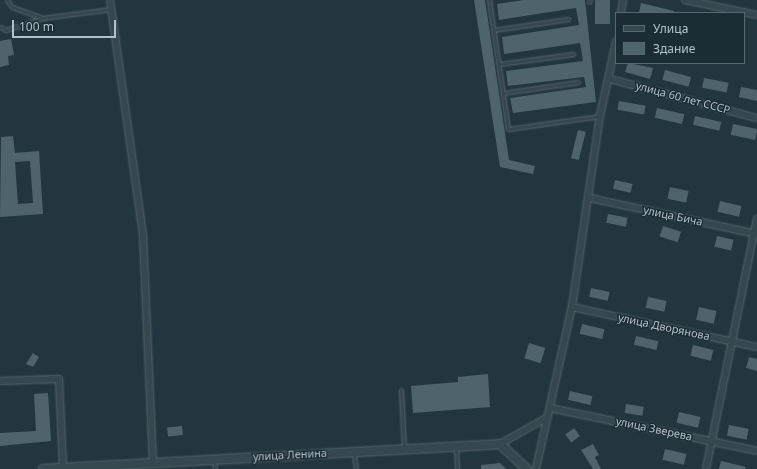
<!DOCTYPE html>
<meta charset="utf-8">
<style>
body{margin:0}
#map{position:relative;width:757px;height:469px;overflow:hidden;background:#23363f;font-family:"Noto Sans",sans-serif}
div>[style]{position:absolute}
[style*='--x']{left:calc(var(--x)*1px);top:calc(var(--y)*1px);width:calc(var(--w)*1px);rotate:calc(var(--a)*1deg)}
.building>*{inset:0;background:#4e636c;transform-origin:0 0}
.roads{filter:drop-shadow(0 0 1px #55646d) drop-shadow(0 0 1px #55646d)}
.service>*{height:3px;margin:-1.5px;padding:0 1.5px;transform-origin:1.5px;border-radius:1.5px;background:#37474f}
.minor>*{height:6px;margin:-3px;padding:0 3px;transform-origin:3px;border-radius:3px;background:#37474f}
.tertiary>*{height:8px;margin:-4px;padding:0 4px;transform-origin:4px;border-radius:4px;background:#37474f}
span{translate:-50% -50%;white-space:nowrap;text-align:center;line-height:1.15;-webkit-text-stroke:3px #1c2c34;paint-order:stroke}
.street-label{font-size:11px;color:#b3c1ca}
.legend{position:absolute;left:615px;top:12px;width:130px;height:52px;box-sizing:border-box;background:#1c2c34;border:1px solid #586870;margin:0;padding:5px 7px;list-style:none;font-size:12px;color:#b3c1ca}
.legend li{display:flex;align-items:center;gap:8px;height:20px}
.legend b{width:20px;border:1px solid #586870}
.scale{position:absolute;left:12px;top:20px;width:104px;height:18px;box-sizing:border-box;border:2px solid #b3c1ca;border-top:0;padding-left:5px;font-size:12px;line-height:14px;white-space:nowrap;color:#b3c1ca;-webkit-text-stroke:3px #1c2c34;paint-order:stroke}
</style>
<div id="map">
<div class="building">
<i style="clip-path:polygon(474px 0,485px 0,509px 160px,535px 166px,533px 174px,500px 167px)"></i>
<i style="clip-path:polygon(524px 0,585px 0,596px 102px,513px 113px,510px 98px,586px 87px,584px 77px,508px 86px,506px 71px,583px 61px,580px 43px,504px 54px,502px 37px,579px 25px,576px 8px,499px 20px,497px 4px)"></i>
<i style="left:595px;top:0;width:15px;height:24px"></i>
<i style="clip-path:polygon(641px 3px,674px 11px,674px 13px,639px 13px)"></i>
<i style="clip-path:polygon(11px 39px,14px 55px,8px 56px,9px 65px,0 67px,0 41px)"></i>
<i style="clip-path:polygon(628px 63px,653px 68px,650px 79px,625px 72px)"></i>
<i style="left:665px;top:70px;width:27px;height:10px;rotate:15deg"></i>
<i style="left:704px;top:78px;width:25px;height:10px;rotate:11deg"></i>
<i style="clip-path:polygon(741px 87px,757px 90px,757px 101px,739px 97px)"></i>
<i style="left:619px;top:101px;width:27px;height:9px;rotate:10deg"></i>
<i style="left:657px;top:108px;width:28px;height:10px;rotate:13deg"></i>
<i style="left:695px;top:116px;width:27px;height:9px;rotate:13deg"></i>
<i style="left:733px;top:124px;width:25px;height:11px;rotate:12deg"></i>
<i style="left:578px;top:130px;width:8px;height:29px;rotate:14deg"></i>
<i style="clip-path:polygon(evenodd,13px 136px,15px 153px,39px 151px,43px 214px,0 217px,1px 137px,13px 136px,30px 161px,33px 203px,18px 204px,15px 162px,30px 161px)"></i>
<i style="left:615px;top:180px;width:18px;height:9px;rotate:13deg"></i>
<i style="left:670px;top:187px;width:19px;height:12px;rotate:12deg"></i>
<i style="left:720px;top:201px;width:22px;height:11px;rotate:13deg"></i>
<i style="left:608px;top:214px;width:20px;height:9px;rotate:11deg"></i>
<i style="left:663px;top:226px;width:19px;height:11px;rotate:18deg"></i>
<i style="left:717px;top:236px;width:17px;height:11px;rotate:13deg"></i>
<i style="left:591px;top:288px;width:19px;height:9px;rotate:12deg"></i>
<i style="left:648px;top:297px;width:19px;height:11px;rotate:12deg"></i>
<i style="left:699px;top:307px;width:18px;height:13px;rotate:13deg"></i>
<i style="left:582px;top:324px;width:23px;height:10px;rotate:13deg"></i>
<i style="left:636px;top:336px;width:23px;height:9px;rotate:13deg"></i>
<i style="left:529px;top:343px;width:17px;height:16px;rotate:17deg"></i>
<i style="left:693px;top:345px;width:21px;height:11px;rotate:14deg"></i>
<i style="clip-path:polygon(33px 353px,39px 357px,33px 367px,26px 364px)"></i>
<i style="clip-path:polygon(749px 357px,757px 359px,757px 371px,746px 368px)"></i>
<i style="clip-path:polygon(488px 374px,490px 407px,413px 413px,411px 386px,458px 382px,458px 377px)"></i>
<i style="left:570px;top:391px;width:23px;height:9px;rotate:13deg"></i>
<i style="clip-path:polygon(48px 393px,51px 441px,0 446px,0 433px,36px 431px,34px 394px)"></i>
<i style="left:626px;top:404px;width:18px;height:9px;rotate:9deg"></i>
<i style="left:679px;top:412px;width:22px;height:11px;rotate:13deg"></i>
<i style="left:729px;top:425px;width:20px;height:11px;rotate:11deg"></i>
<i style="left:182px;top:426px;width:9px;height:15px;rotate:84deg"></i>
<i style="left:574px;top:428px;width:10px;height:11px;rotate:53deg"></i>
<i style="clip-path:polygon(593px 444px,599px 455px,595px 457px,601px 469px,593px 469px,581px 450px)"></i>
<i style="left:665px;top:449px;width:22px;height:11px;rotate:13deg"></i>
<i style="clip-path:polygon(721px 461px,746px 467px,745px 469px,719px 469px)"></i>
<i style="clip-path:polygon(500px 463px,506px 469px,481px 469px,481px 465px)"></i>
</div>
<div class="roads">
<div class="service">
<i style="--x:7;--y:0;--w:9;--a:54"></i>
<i style="--x:12;--y:7;--w:32;--a:20"></i>
<i style="--x:42;--y:18;--w:70;--a:-7.4"></i>
<i style="--x:489;--y:0;--w:130;--a:81.6"></i>
<i style="--x:508;--y:129;--w:93;--a:-8"></i>
<i style="--x:589;--y:2;--w:2;--a:-63"></i>
<i style="--x:0;--y:27;--w:7;--a:27"></i>
<i style="--x:6;--y:30;--w:38;--a:-18"></i>
<i style="--x:494;--y:30;--w:75;--a:-8.5"></i>
<i style="--x:499;--y:64;--w:75;--a:-7.7"></i>
<i style="--x:503;--y:93;--w:76;--a:-8.3"></i>
<i style="--x:401;--y:390;--w:59;--a:87.1"></i>
<i style="--x:456;--y:447;--w:22;--a:87"></i>
<i style="--x:354;--y:453;--w:16;--a:83"></i>
<i style="--x:214;--y:461;--w:8;--a:83"></i>
</div>
<div class="minor">
<i style="--x:110;--y:0;--w:237;--a:82"></i>
<i style="--x:143;--y:235;--w:227;--a:87.5"></i>
<i style="--x:685;--y:0;--w:74;--a:11.8"></i>
<i style="--x:621;--y:13;--w:13;--a:-81"></i>
<i style="--x:610;--y:79;--w:152;--a:14.9"></i>
<i style="--x:590;--y:198;--w:171;--a:12.2"></i>
<i style="--x:572;--y:307;--w:189;--a:12.2"></i>
<i style="--x:0;--y:381;--w:59;--a:-1.9"></i>
<i style="--x:59;--y:379;--w:89;--a:87.4"></i>
<i style="--x:550;--y:408;--w:211;--a:11.7"></i>
<i style="--x:500;--y:444;--w:55;--a:-29.4"></i>
<i style="--x:536;--y:469;--w:166;--a:-77.5"></i>
<i style="--x:572;--y:307;--w:193;--a:-81.7"></i>
<i style="--x:600;--y:116;--w:76;--a:-77.8"></i>
<i style="--x:706;--y:469;--w:255;--a:-78.5"></i>
</div>
<div class="tertiary">
<i style="--x:43;--y:469;--w:458;--a:-3.1"></i>
<i style="--x:500;--y:444;--w:37;--a:43"></i>
</div>
</div>
<div class="street-label">
<span style="left:683px;top:98px;rotate:15deg">улица 60 лет СССР</span>
<span style="left:673px;top:216px;rotate:12deg">улица Бича</span>
<span style="left:664px;top:327px;rotate:12deg">улица Дворянова</span>
<span style="left:654px;top:429px;rotate:12deg">улица Зверева</span>
<span style="left:290px;top:455px;rotate:-3deg">улица Ленина</span>
</div>
<ul class="legend">
<li><b style="height:5px;background:#37474f"></b>Улица</li>
<li><b style="height:11px;background:#4e636c"></b>Здание</li>
</ul>
<div class="scale">100 m</div>
</div>
